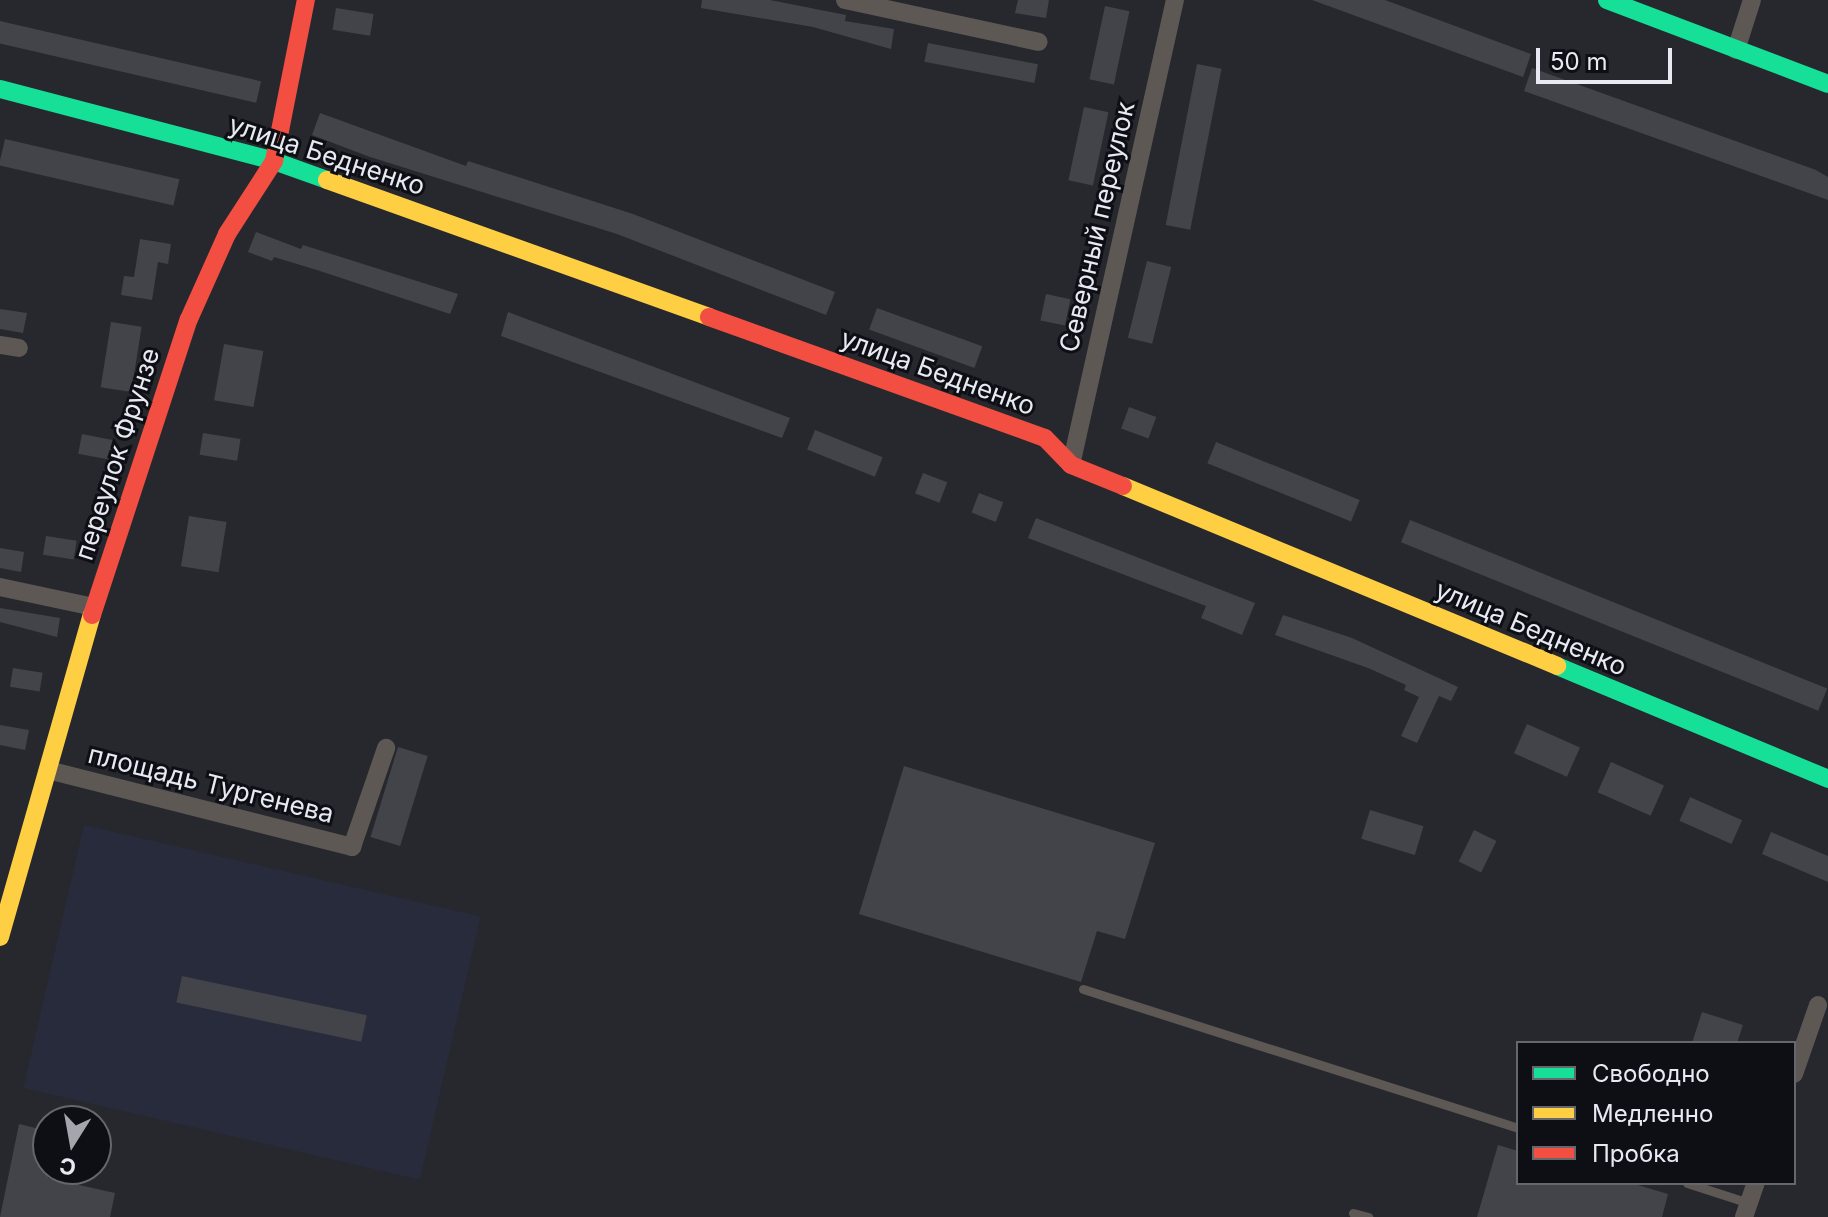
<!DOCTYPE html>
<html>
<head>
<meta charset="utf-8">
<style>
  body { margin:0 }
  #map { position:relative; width:1828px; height:1217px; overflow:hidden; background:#26282e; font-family:Inter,sans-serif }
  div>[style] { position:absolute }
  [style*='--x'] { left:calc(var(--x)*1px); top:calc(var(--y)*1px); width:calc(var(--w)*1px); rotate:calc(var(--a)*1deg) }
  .built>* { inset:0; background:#282b3b; transform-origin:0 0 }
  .building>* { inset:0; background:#424449; transform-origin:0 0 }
  .lane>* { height:9px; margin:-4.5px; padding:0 4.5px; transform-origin:4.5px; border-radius:4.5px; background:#5e5854 }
  .street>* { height:18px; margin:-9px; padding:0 9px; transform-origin:9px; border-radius:9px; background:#5e5854 }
  .fast>* { height:18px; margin:-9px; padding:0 9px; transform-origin:9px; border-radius:9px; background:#16e098 }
  .slow>* { height:18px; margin:-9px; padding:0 9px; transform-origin:9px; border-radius:9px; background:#ffcf43 }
  .jam>* { height:18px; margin:-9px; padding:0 9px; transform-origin:9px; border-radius:9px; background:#f24e42 }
  span { translate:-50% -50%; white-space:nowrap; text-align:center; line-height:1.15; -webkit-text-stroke:6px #0d0f14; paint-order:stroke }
  .street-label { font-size:26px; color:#e8eaf3 }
  .legend { position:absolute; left:1516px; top:1041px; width:280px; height:144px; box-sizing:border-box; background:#0d0f14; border:2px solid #65676d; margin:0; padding:10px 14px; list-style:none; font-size:24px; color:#e8eaf3 }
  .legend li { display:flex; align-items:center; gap:16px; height:40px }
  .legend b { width:40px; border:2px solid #65676d }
  .north { position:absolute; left:32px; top:1105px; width:80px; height:80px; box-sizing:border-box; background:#0d0f14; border:2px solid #65676d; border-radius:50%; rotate:191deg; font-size:22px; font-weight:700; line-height:32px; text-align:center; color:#e8eaf3 }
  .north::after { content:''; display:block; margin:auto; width:28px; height:36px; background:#a4a6ae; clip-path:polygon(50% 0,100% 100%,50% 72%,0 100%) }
  .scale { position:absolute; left:1536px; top:48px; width:136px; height:36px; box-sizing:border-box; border:4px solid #e8eaf3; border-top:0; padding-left:10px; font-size:24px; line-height:28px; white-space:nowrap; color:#e8eaf3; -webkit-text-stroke:6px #0d0f14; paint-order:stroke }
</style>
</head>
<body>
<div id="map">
  <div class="built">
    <i style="left:84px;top:825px;width:407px;height:270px;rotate:13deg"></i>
  </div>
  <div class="building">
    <i style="clip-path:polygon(702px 0,770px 0,846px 15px,845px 21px,894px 29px,891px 49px,813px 27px,701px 8px)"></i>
    <i style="clip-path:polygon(1018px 0,1049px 0,1046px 18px,1015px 13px)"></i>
    <i style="clip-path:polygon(1312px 0,1385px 0,1531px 54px,1523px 77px)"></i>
    <i style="left:1105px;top:6px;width:25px;height:75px;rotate:12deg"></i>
    <i style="left:336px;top:8px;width:38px;height:22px;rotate:9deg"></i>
    <i style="left:0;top:21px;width:268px;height:22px;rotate:13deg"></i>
    <i style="left:928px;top:43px;width:112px;height:19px;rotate:11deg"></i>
    <i style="left:1197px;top:64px;width:25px;height:164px;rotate:11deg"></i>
    <i style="clip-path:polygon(1532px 68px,1816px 170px,1828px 177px,1828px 200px,1524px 91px)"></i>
    <i style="left:1084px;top:107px;width:25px;height:75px;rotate:12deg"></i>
    <i style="clip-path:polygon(320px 113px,466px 166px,468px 161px,633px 214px,835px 292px,826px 315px,617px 234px,370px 157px,312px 135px)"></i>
    <i style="left:5px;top:139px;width:179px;height:27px;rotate:13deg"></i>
    <i style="clip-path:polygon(256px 232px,301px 249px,303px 245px,458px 294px,450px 314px,320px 271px,274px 257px,272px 261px,248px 252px)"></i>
    <i style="clip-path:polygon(140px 239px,171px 244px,168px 264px,158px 262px,152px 300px,121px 295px,124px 276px,134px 277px)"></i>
    <i style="left:1147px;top:261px;width:25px;height:79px;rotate:14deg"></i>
    <i style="left:1046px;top:294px;width:25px;height:27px;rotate:12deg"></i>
    <i style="left:877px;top:308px;width:112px;height:23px;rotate:20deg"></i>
    <i style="clip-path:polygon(0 309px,27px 313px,23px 333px,0 329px)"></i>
    <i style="clip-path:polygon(508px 312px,790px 418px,782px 438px,501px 336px)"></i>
    <i style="left:111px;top:322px;width:31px;height:66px;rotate:9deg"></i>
    <i style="left:224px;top:344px;width:40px;height:57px;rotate:10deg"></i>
    <i style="left:1129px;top:407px;width:29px;height:23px;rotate:20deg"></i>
    <i style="left:815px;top:430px;width:73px;height:21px;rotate:22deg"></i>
    <i style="left:203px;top:433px;width:38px;height:22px;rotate:9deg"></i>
    <i style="left:82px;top:434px;width:31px;height:20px;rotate:11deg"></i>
    <i style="left:1216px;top:442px;width:155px;height:23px;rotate:22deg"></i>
    <i style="left:923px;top:473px;width:26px;height:22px;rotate:21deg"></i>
    <i style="left:979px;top:493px;width:26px;height:21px;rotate:21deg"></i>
    <i style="left:189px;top:516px;width:38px;height:51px;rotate:9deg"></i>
    <i style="clip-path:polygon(1036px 518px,1255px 603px,1242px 635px,1201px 618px,1206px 606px,1028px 538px)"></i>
    <i style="left:1410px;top:520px;width:450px;height:24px;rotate:22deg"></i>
    <i style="left:46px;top:536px;width:31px;height:19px;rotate:9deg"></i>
    <i style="clip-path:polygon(0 548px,24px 552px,21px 572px,0 568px)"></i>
    <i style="clip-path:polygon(0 608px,60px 618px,57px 637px,0 622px)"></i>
    <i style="clip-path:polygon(1283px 615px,1352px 638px,1458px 687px,1451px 701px,1439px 696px,1417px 743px,1401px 736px,1419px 697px,1404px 690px,1406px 685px,1368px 668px,1275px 635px)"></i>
    <i style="left:13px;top:668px;width:30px;height:19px;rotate:9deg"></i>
    <i style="left:1527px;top:724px;width:58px;height:32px;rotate:24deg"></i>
    <i style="clip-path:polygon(0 725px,29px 730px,25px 750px,0 745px)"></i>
    <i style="left:398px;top:747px;width:31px;height:94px;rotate:17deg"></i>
    <i style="left:1611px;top:762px;width:58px;height:33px;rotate:24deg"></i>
    <i style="clip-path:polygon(904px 766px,1155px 843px,1125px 939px,1097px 931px,1081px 982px,859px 914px)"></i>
    <i style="left:1690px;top:797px;width:57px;height:26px;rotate:24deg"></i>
    <i style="left:1370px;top:810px;width:56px;height:30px;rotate:17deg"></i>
    <i style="left:1474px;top:830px;width:25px;height:35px;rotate:26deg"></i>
    <i style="clip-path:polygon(1771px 832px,1828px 856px,1828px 882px,1762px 854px)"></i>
    <i style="left:182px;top:976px;width:189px;height:27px;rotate:12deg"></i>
    <i style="clip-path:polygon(1702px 1012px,1743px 1025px,1737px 1043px,1692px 1043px)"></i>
    <i style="clip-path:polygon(19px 1124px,48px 1131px,48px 1178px,115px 1193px,110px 1217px,0 1217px)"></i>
    <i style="clip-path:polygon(1498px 1145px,1518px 1151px,1518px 1183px,1631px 1183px,1668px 1194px,1662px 1217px,1477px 1217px)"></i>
  </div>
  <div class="lane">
    <i style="--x:1083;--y:989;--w:457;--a:17.7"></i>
    <i style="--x:1687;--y:1183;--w:65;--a:17.9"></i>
    <i style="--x:1353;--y:1213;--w:16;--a:15"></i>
  </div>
  <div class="street">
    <i style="--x:845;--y:0;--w:198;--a:12.2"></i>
    <i style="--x:1736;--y:50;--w:52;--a:-72.3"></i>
    <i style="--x:0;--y:345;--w:19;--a:9"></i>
    <i style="--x:1071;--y:465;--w:476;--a:-77.4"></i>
    <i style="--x:0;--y:587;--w:96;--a:12"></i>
    <i style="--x:48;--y:770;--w:314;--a:14.2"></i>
    <i style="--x:352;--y:847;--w:105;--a:-71"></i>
    <i style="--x:1794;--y:1074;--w:73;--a:-70.8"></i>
    <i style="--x:1744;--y:1217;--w:36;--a:-71"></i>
  </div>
  <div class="fast">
    <i style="--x:1607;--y:0;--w:236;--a:20.8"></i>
    <i style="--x:0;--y:89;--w:283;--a:14.7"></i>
    <i style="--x:274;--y:161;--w:56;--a:19.7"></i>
    <i style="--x:1557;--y:666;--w:294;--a:22.6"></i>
  </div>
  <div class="slow">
    <i style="--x:327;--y:180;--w:406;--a:19.7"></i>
    <i style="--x:1123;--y:486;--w:470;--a:22.5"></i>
    <i style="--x:0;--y:937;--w:335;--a:-74.1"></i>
  </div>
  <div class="jam">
    <i style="--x:709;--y:317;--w:357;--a:19.8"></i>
    <i style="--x:1045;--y:438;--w:37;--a:46"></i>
    <i style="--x:1071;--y:465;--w:56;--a:22"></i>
    <i style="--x:92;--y:615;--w:311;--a:-71.9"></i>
    <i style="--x:189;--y:319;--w:93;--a:-65.9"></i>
    <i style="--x:227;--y:234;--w:87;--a:-57.2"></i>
    <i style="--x:274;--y:161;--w:164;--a:-78.8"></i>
  </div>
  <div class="street-label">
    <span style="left:327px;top:155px;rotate:18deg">улица Бедненко</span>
    <span style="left:1097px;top:227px;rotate:-77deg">Северный переулок</span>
    <span style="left:938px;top:372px;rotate:20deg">улица Бедненко</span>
    <span style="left:117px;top:454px;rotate:-72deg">переулок Фрунзе</span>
    <span style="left:1531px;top:628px;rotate:23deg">улица Бедненко</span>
    <span style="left:211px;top:784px;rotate:14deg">площадь Тургенева</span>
  </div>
  <ul class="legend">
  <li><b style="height:10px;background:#16e098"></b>Свободно</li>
  <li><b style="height:10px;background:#ffcf43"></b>Медленно</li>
  <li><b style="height:10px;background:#f24e42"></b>Пробка</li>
  </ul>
  <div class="north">С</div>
  <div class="scale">50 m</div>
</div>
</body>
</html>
